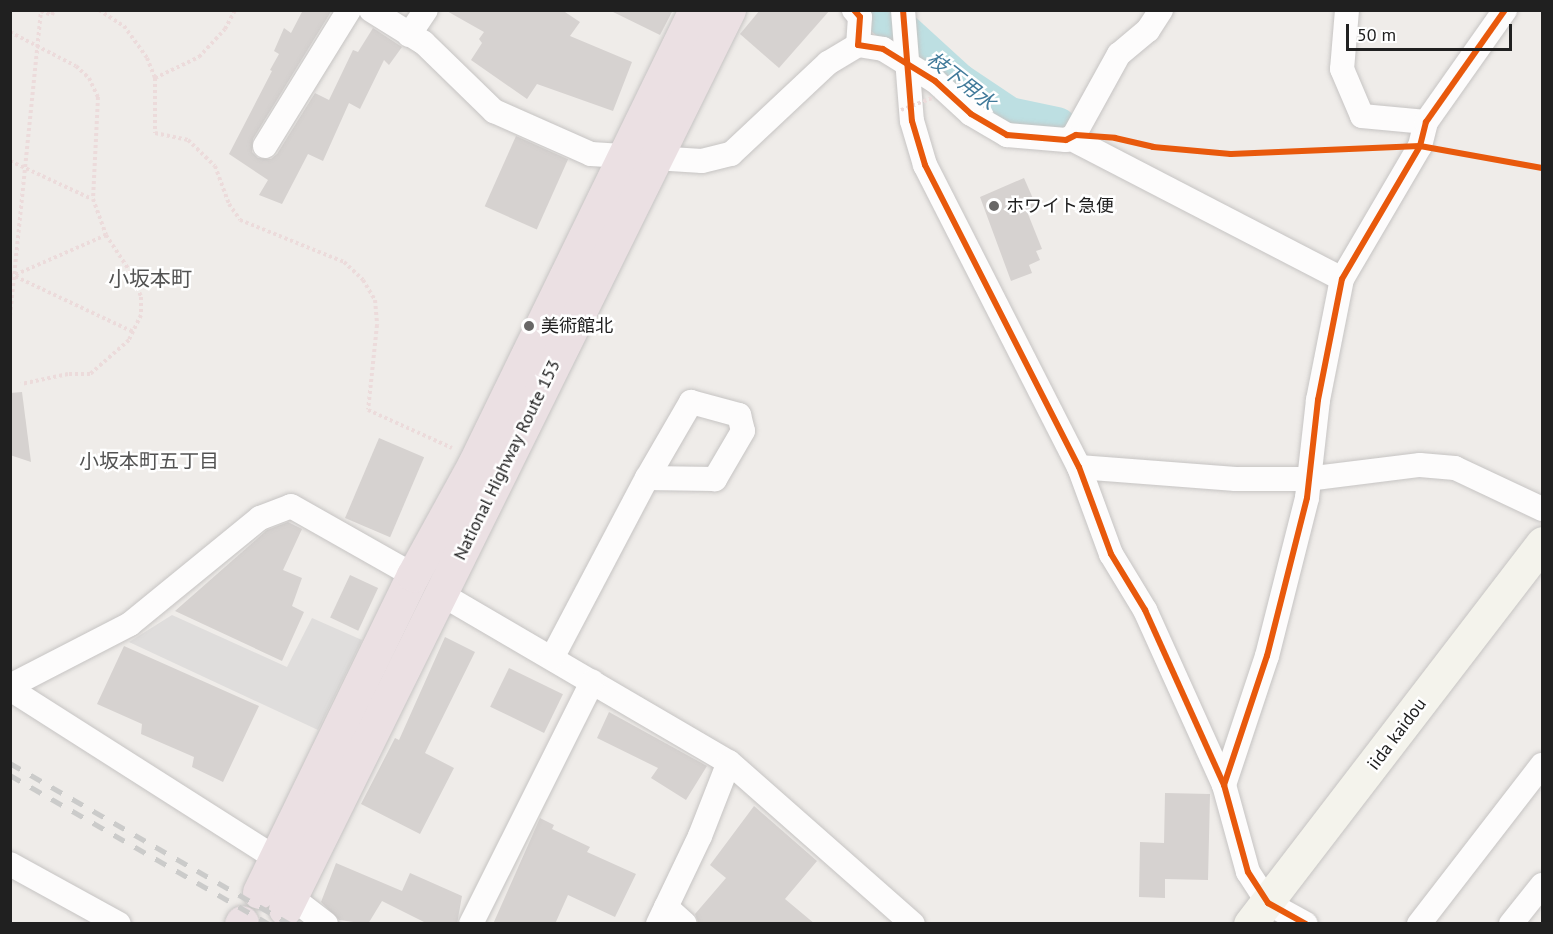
<!DOCTYPE html>
<html>
<head>
<meta charset="utf-8">
<style>
  body { margin:0 }
  #map { position:relative; width:1553px; height:934px; overflow:hidden; background:#efece9; font-family:"PT Sans","Noto Sans JP",sans-serif }
  div>[style] { position:absolute }
  [style*='--x'] { left:calc(var(--x)*1px); top:calc(var(--y)*1px); width:calc(var(--w)*1px); rotate:calc(var(--a)*1deg) }
  .parking>* { inset:0; background:#dfdddc }
  .river>* { height:40px; margin:-20px; padding:0 20px; transform-origin:20px; border-radius:20px; background:#bddfe2 }
  .building>* { inset:0; background:#d6d2d0; transform-origin:0 0 }
  .path>* { height:4px; margin-top:-2px; transform-origin:0; background:repeating-linear-gradient(90deg,#ecdbdb 0 3px,transparent 0 6px) }
  .roads { filter:drop-shadow(0 0 2px #c6c4c3) drop-shadow(0 0 2px #c6c4c3) }
  .street>* { height:24px; margin:-12px; padding:0 12px; transform-origin:12px; border-radius:12px; background:#fdfcfc }
  .secondary>* { height:33px; margin:-16.5px; padding:0 16.5px; transform-origin:16.5px; border-radius:16.5px; background:#f4f3ec }
  .highway>* { height:33px; margin:-16.5px; padding:0 16.5px; transform-origin:16.5px; border-radius:16.5px; background:#ebe0e3 }
  .rail>* { height:4.5px; margin-top:-2.25px; transform-origin:0; background:repeating-linear-gradient(90deg,#cbcbca 0 12px,transparent 0 24px) }
  .path-bridge>* { height:4px; margin-top:-2px; transform-origin:0; background:repeating-linear-gradient(90deg,#ecdbdb 0 3px,transparent 0 6px) }
  .cycleway>* { height:6px; margin:-3px; padding:0 3px; transform-origin:3px; border-radius:3px; background:#e8590c }
  .dots>* { width:16px; height:16px; translate:-50% -50%; box-sizing:border-box; border:3px solid #fff; border-radius:50% }
  span { translate:-50% -50%; white-space:nowrap; text-align:center; line-height:1.15; -webkit-text-stroke:5px #fff; paint-order:stroke }
  .poi-label { font-size:18px; color:#202020 }
  .left { translate:0 -50%; text-align:left }
  .street-label { font-size:18px; color:#202020 }
  .water-label { font-size:20px; color:#417a9a; font-style:italic }
  .neighbourhood-label { font-size:20px; color:#535353 }
  .quarter-label { font-size:21px; color:#535353 }
  .frame { position:absolute; inset:0; border:12px solid #202020; pointer-events:none }
  .scale { position:absolute; left:1346px; top:24px; width:166px; height:27px; box-sizing:border-box; border:3px solid #202020; border-top:0; padding-left:8px; font-size:18px; line-height:21px; white-space:nowrap; color:#202020; -webkit-text-stroke:4px #fff; paint-order:stroke }
</style>
</head>
<body>
<div id="map">
  <div class="parking">
    <i style="clip-path:polygon(172px 615px,287px 667px,312px 618px,362px 640px,318px 730px,129px 642px)"></i>
  </div>
  <div class="river">
    <i style="--x:878;--y:10;--w:108;--a:42.4"></i>
    <i style="--x:958;--y:83;--w:61;--a:33.7"></i>
    <i style="--x:1009;--y:117;--w:49;--a:11.8"></i>
  </div>
  <div class="building">
    <i style="clip-path:polygon(303px 10px,332px 10px,253px 139px,252px 152px,258px 158px,271px 159px,277px 154px,315px 93px,329px 100px,353px 50px,358px 52px,373px 28px,402px 47px,389px 65px,384px 60px,360px 109px,349px 103px,323px 161px,308px 154px,282px 204px,259px 195px,268px 180px,229px 154px,272px 71px,270px 70px,279px 54px,274px 51px,284px 28px,291px 33px)"></i>
    <i style="clip-path:polygon(445px 10px,562px 10px,580px 22px,570px 36px,632px 62px,613px 111px,537px 84px,527px 99px,471px 60px,482px 43px,479px 39px,484px 32px)"></i>
    <i style="clip-path:polygon(609px 10px,673px 10px,660px 35px)"></i>
    <i style="clip-path:polygon(760px 10px,830px 10px,779px 68px,740px 34px)"></i>
    <i style="left:516px;top:136px;width:57px;height:77px;rotate:24deg"></i>
    <i style="clip-path:polygon(1024px 178px,1038px 210px,1028px 214px,1042px 249px,1036px 251px,1040px 260px,1029px 265px,1032px 273px,1011px 281px,980px 197px)"></i>
    <i style="clip-path:polygon(22px 392px,31px 462px,10px 455px,10px 393px)"></i>
    <i style="left:379px;top:438px;width:49px;height:87px;rotate:23deg"></i>
    <i style="clip-path:polygon(288px 522px,302px 529px,283px 570px,302px 578px,292px 606px,304px 612px,282px 661px,175px 611px,267px 530px)"></i>
    <i style="left:350px;top:575px;width:31px;height:47px;rotate:25deg"></i>
    <i style="clip-path:polygon(445px 637px,475px 652px,425px 753px,454px 768px,420px 834px,361px 804px,395px 738px,399px 740px)"></i>
    <i style="clip-path:polygon(124px 646px,259px 706px,223px 782px,192px 767px,194px 757px,141px 734px,142px 724px,97px 704px)"></i>
    <i style="left:509px;top:668px;width:60px;height:43px;rotate:26deg"></i>
    <i style="clip-path:polygon(609px 712px,707px 766px,686px 800px,651px 778px,658px 768px,597px 738px)"></i>
    <i style="clip-path:polygon(1165px 793px,1210px 794px,1208px 880px,1165px 879px,1165px 898px,1139px 897px,1140px 842px,1164px 843px)"></i>
    <i style="clip-path:polygon(754px 806px,817px 861px,785px 899px,815px 924px,699px 924px,695px 914px,726px 878px,710px 865px)"></i>
    <i style="clip-path:polygon(540px 818px,554px 825px,552px 829px,590px 847px,587px 852px,636px 874px,615px 917px,568px 895px,555px 924px,493px 924px)"></i>
    <i style="clip-path:polygon(336px 863px,402px 891px,410px 873px,462px 896px,457px 924px,428px 924px,382px 901px,368px 924px,339px 920px,321px 902px)"></i>
  </div>
  <div class="path">
    <i style="--x:99;--y:10;--w:30;--a:33"></i>
    <i style="--x:124;--y:26;--w:39;--a:54"></i>
    <i style="--x:147;--y:58;--w:22;--a:68"></i>
    <i style="--x:155;--y:78;--w:55;--a:90"></i>
    <i style="--x:155;--y:133;--w:34;--a:12"></i>
    <i style="--x:188;--y:140;--w:37;--a:44"></i>
    <i style="--x:215;--y:166;--w:40;--a:69.8"></i>
    <i style="--x:229;--y:204;--w:19;--a:55"></i>
    <i style="--x:240;--y:220;--w:112;--a:22"></i>
    <i style="--x:344;--y:262;--w:26;--a:43"></i>
    <i style="--x:363;--y:280;--w:23;--a:59"></i>
    <i style="--x:375;--y:300;--w:25;--a:85"></i>
    <i style="--x:377;--y:325;--w:85;--a:96"></i>
    <i style="--x:368;--y:410;--w:92;--a:24.3"></i>
    <i style="--x:10;--y:32;--w:74;--a:27.3"></i>
    <i style="--x:76;--y:66;--w:18;--a:43"></i>
    <i style="--x:89;--y:78;--w:21;--a:65"></i>
    <i style="--x:98;--y:97;--w:102;--a:92.8"></i>
    <i style="--x:93;--y:199;--w:38;--a:70"></i>
    <i style="--x:106;--y:235;--w:49;--a:56.6"></i>
    <i style="--x:133;--y:276;--w:22;--a:69"></i>
    <i style="--x:141;--y:297;--w:18;--a:90"></i>
    <i style="--x:141;--y:315;--w:28;--a:116"></i>
    <i style="--x:129;--y:340;--w:52;--a:138.9"></i>
    <i style="--x:90;--y:374;--w:22;--a:180"></i>
    <i style="--x:68;--y:374;--w:48;--a:168"></i>
    <i style="--x:155;--y:78;--w:49;--a:-25.5"></i>
    <i style="--x:199;--y:57;--w:38;--a:-47"></i>
    <i style="--x:225;--y:29;--w:21;--a:-62"></i>
    <i style="--x:10;--y:161;--w:90;--a:24.9"></i>
    <i style="--x:10;--y:274;--w:136;--a:25.2"></i>
    <i style="--x:10;--y:277;--w:105;--a:-23.6"></i>
    <i style="--x:10;--y:316;--w:307;--a:-84.2"></i>
    <i style="--x:41;--y:11;--w:12;--a:20"></i>
    <i style="--x:52;--y:15;--w:5;--a:-68"></i>
  </div>
  <div class="roads">
    <div class="street">
      <i style="--x:371;--y:10;--w:62;--a:31.9"></i>
      <i style="--x:424;--y:43;--w:98;--a:44.2"></i>
      <i style="--x:494;--y:111;--w:106;--a:23.9"></i>
      <i style="--x:591;--y:154;--w:111;--a:3.6"></i>
      <i style="--x:702;--y:161;--w:30;--a:-14"></i>
      <i style="--x:731;--y:154;--w:133;--a:-43.2"></i>
      <i style="--x:828;--y:63;--w:35;--a:-31"></i>
      <i style="--x:858;--y:45;--w:25;--a:9"></i>
      <i style="--x:883;--y:49;--w:61;--a:31.6"></i>
      <i style="--x:935;--y:81;--w:49;--a:42.5"></i>
      <i style="--x:971;--y:114;--w:42;--a:30.3"></i>
      <i style="--x:1007;--y:135;--w:59;--a:4.8"></i>
      <i style="--x:1066;--y:140;--w:11;--a:-27"></i>
      <i style="--x:854;--y:10;--w:9;--a:49"></i>
      <i style="--x:860;--y:17;--w:28;--a:94"></i>
      <i style="--x:903;--y:10;--w:111;--a:85.4"></i>
      <i style="--x:912;--y:121;--w:46;--a:73.5"></i>
      <i style="--x:925;--y:165;--w:339;--a:63"></i>
      <i style="--x:1079;--y:467;--w:93;--a:69.8"></i>
      <i style="--x:1111;--y:554;--w:66;--a:58.7"></i>
      <i style="--x:1145;--y:610;--w:192;--a:65.7"></i>
      <i style="--x:1224;--y:785;--w:90;--a:74.6"></i>
      <i style="--x:1248;--y:872;--w:37;--a:57"></i>
      <i style="--x:1268;--y:903;--w:43;--a:28.9"></i>
      <i style="--x:1161;--y:10;--w:24;--a:123"></i>
      <i style="--x:1148;--y:30;--w:38;--a:140"></i>
      <i style="--x:1119;--y:54;--w:97;--a:118.9"></i>
      <i style="--x:1072;--y:139;--w:304;--a:27.4"></i>
      <i style="--x:1347;--y:10;--w:59;--a:94.8"></i>
      <i style="--x:1342;--y:69;--w:51;--a:66.9"></i>
      <i style="--x:1362;--y:116;--w:64;--a:5.4"></i>
      <i style="--x:409;--y:35;--w:30;--a:-56"></i>
      <i style="--x:265;--y:146;--w:160;--a:-58.3"></i>
      <i style="--x:1079;--y:467;--w:157;--a:4.4"></i>
      <i style="--x:1236;--y:479;--w:71;--a:0"></i>
      <i style="--x:1307;--y:479;--w:114;--a:-7.1"></i>
      <i style="--x:1420;--y:465;--w:35;--a:5"></i>
      <i style="--x:1455;--y:468;--w:96;--a:25.2"></i>
      <i style="--x:441;--y:594;--w:333;--a:30.3"></i>
      <i style="--x:729;--y:762;--w:245;--a:41.4"></i>
      <i style="--x:552;--y:658;--w:204;--a:-62.2"></i>
      <i style="--x:647;--y:478;--w:88;--a:-59.9"></i>
      <i style="--x:691;--y:402;--w:50;--a:15.2"></i>
      <i style="--x:739;--y:415;--w:16;--a:76"></i>
      <i style="--x:743;--y:431;--w:56;--a:120.3"></i>
      <i style="--x:715;--y:479;--w:68;--a:-179.2"></i>
      <i style="--x:10;--y:686;--w:135;--a:-27.3"></i>
      <i style="--x:130;--y:624;--w:168;--a:-39.2"></i>
      <i style="--x:260;--y:518;--w:33;--a:-21"></i>
      <i style="--x:291;--y:506;--w:140;--a:29.5"></i>
      <i style="--x:10;--y:689;--w:314;--a:32.5"></i>
      <i style="--x:1224;--y:785;--w:136;--a:-71.6"></i>
      <i style="--x:1267;--y:656;--w:163;--a:-75.8"></i>
      <i style="--x:1307;--y:498;--w:99;--a:-83.6"></i>
      <i style="--x:1318;--y:400;--w:123;--a:-78.8"></i>
      <i style="--x:1342;--y:279;--w:154;--a:-59.6"></i>
      <i style="--x:1420;--y:146;--w:25;--a:-76"></i>
      <i style="--x:1426;--y:122;--w:137;--a:-54.8"></i>
      <i style="--x:10;--y:864;--w:124;--a:28.8"></i>
      <i style="--x:291;--y:897;--w:44;--a:37.6"></i>
      <i style="--x:666;--y:907;--w:25;--a:42"></i>
      <i style="--x:471;--y:924;--w:271;--a:-63.4"></i>
      <i style="--x:658;--y:924;--w:98;--a:-64.5"></i>
      <i style="--x:700;--y:836;--w:79;--a:-68.6"></i>
      <i style="--x:1419;--y:924;--w:201;--a:-52.3"></i>
      <i style="--x:1511;--y:924;--w:50;--a:-51.5"></i>
    </div>
    <div class="secondary">
      <i style="--x:1250;--y:924;--w:480;--a:-52.5"></i>
    </div>
    <div class="highway">
      <i style="--x:259;--y:892;--w:352;--a:-64.1"></i>
      <i style="--x:413;--y:575;--w:124;--a:-61.2"></i>
      <i style="--x:473;--y:466;--w:507;--a:-64.04"></i>
      <i style="--x:285;--y:909;--w:1003;--a:-63.72"></i>
      <i style="--x:241;--y:924;--w:2;--a:-63"></i>
    </div>
  </div>
  <div class="rail">
    <i style="--x:10;--y:763;--w:323;--a:29.9"></i>
    <i style="--x:10;--y:775;--w:299;--a:29.9"></i>
  </div>
  <div class="path-bridge">
    <i style="--x:901;--y:110;--w:36;--a:-21"></i>
  </div>
  <div class="cycleway">
    <i style="--x:854;--y:10;--w:9;--a:49"></i>
    <i style="--x:860;--y:17;--w:28;--a:94"></i>
    <i style="--x:858;--y:45;--w:25;--a:9"></i>
    <i style="--x:883;--y:49;--w:61;--a:31.6"></i>
    <i style="--x:935;--y:81;--w:49;--a:42.5"></i>
    <i style="--x:971;--y:114;--w:42;--a:30.3"></i>
    <i style="--x:1007;--y:135;--w:59;--a:4.8"></i>
    <i style="--x:1066;--y:140;--w:11;--a:-27"></i>
    <i style="--x:1076;--y:135;--w:39;--a:4"></i>
    <i style="--x:1115;--y:138;--w:39;--a:13"></i>
    <i style="--x:1153;--y:147;--w:78;--a:5.1"></i>
    <i style="--x:1231;--y:154;--w:189;--a:-2.4"></i>
    <i style="--x:1420;--y:146;--w:124;--a:10.2"></i>
    <i style="--x:903;--y:10;--w:111;--a:85.4"></i>
    <i style="--x:912;--y:121;--w:46;--a:73.5"></i>
    <i style="--x:925;--y:165;--w:339;--a:63"></i>
    <i style="--x:1079;--y:467;--w:93;--a:69.8"></i>
    <i style="--x:1111;--y:554;--w:66;--a:58.7"></i>
    <i style="--x:1145;--y:610;--w:192;--a:65.7"></i>
    <i style="--x:1224;--y:785;--w:90;--a:74.6"></i>
    <i style="--x:1248;--y:872;--w:37;--a:57"></i>
    <i style="--x:1268;--y:903;--w:43;--a:28.9"></i>
    <i style="--x:1224;--y:785;--w:136;--a:-71.6"></i>
    <i style="--x:1267;--y:656;--w:163;--a:-75.8"></i>
    <i style="--x:1307;--y:498;--w:99;--a:-83.6"></i>
    <i style="--x:1318;--y:400;--w:123;--a:-78.8"></i>
    <i style="--x:1342;--y:279;--w:154;--a:-59.6"></i>
    <i style="--x:1420;--y:146;--w:25;--a:-76"></i>
    <i style="--x:1426;--y:122;--w:137;--a:-54.8"></i>
  </div>
  <div class="dots">
    <i style="left:994px;top:206px;background:#686766"></i>
    <i style="left:529px;top:326px;background:#686766"></i>
  </div>
  <div class="poi-label">
    <span class="left" style="left:1006px;top:206px">ホワイト急便</span>
    <span class="left" style="left:541px;top:326px">美術館北</span>
  </div>
  <div class="street-label">
    <span style="left:507px;top:460px;rotate:-64deg">National Highway Route 153</span>
    <span style="left:1397px;top:734px;rotate:-53deg">iida kaidou</span>
  </div>
  <div class="water-label">
    <span style="left:961px;top:81px;rotate:38deg">枝下用水</span>
  </div>
  <div class="neighbourhood-label">
    <span style="left:149px;top:461px">小坂本町五丁目</span>
  </div>
  <div class="quarter-label">
    <span style="left:150px;top:279px">小坂本町</span>
  </div>
  <div class="frame"></div>
  <div class="scale">50 m</div>
</div>
</body>
</html>
